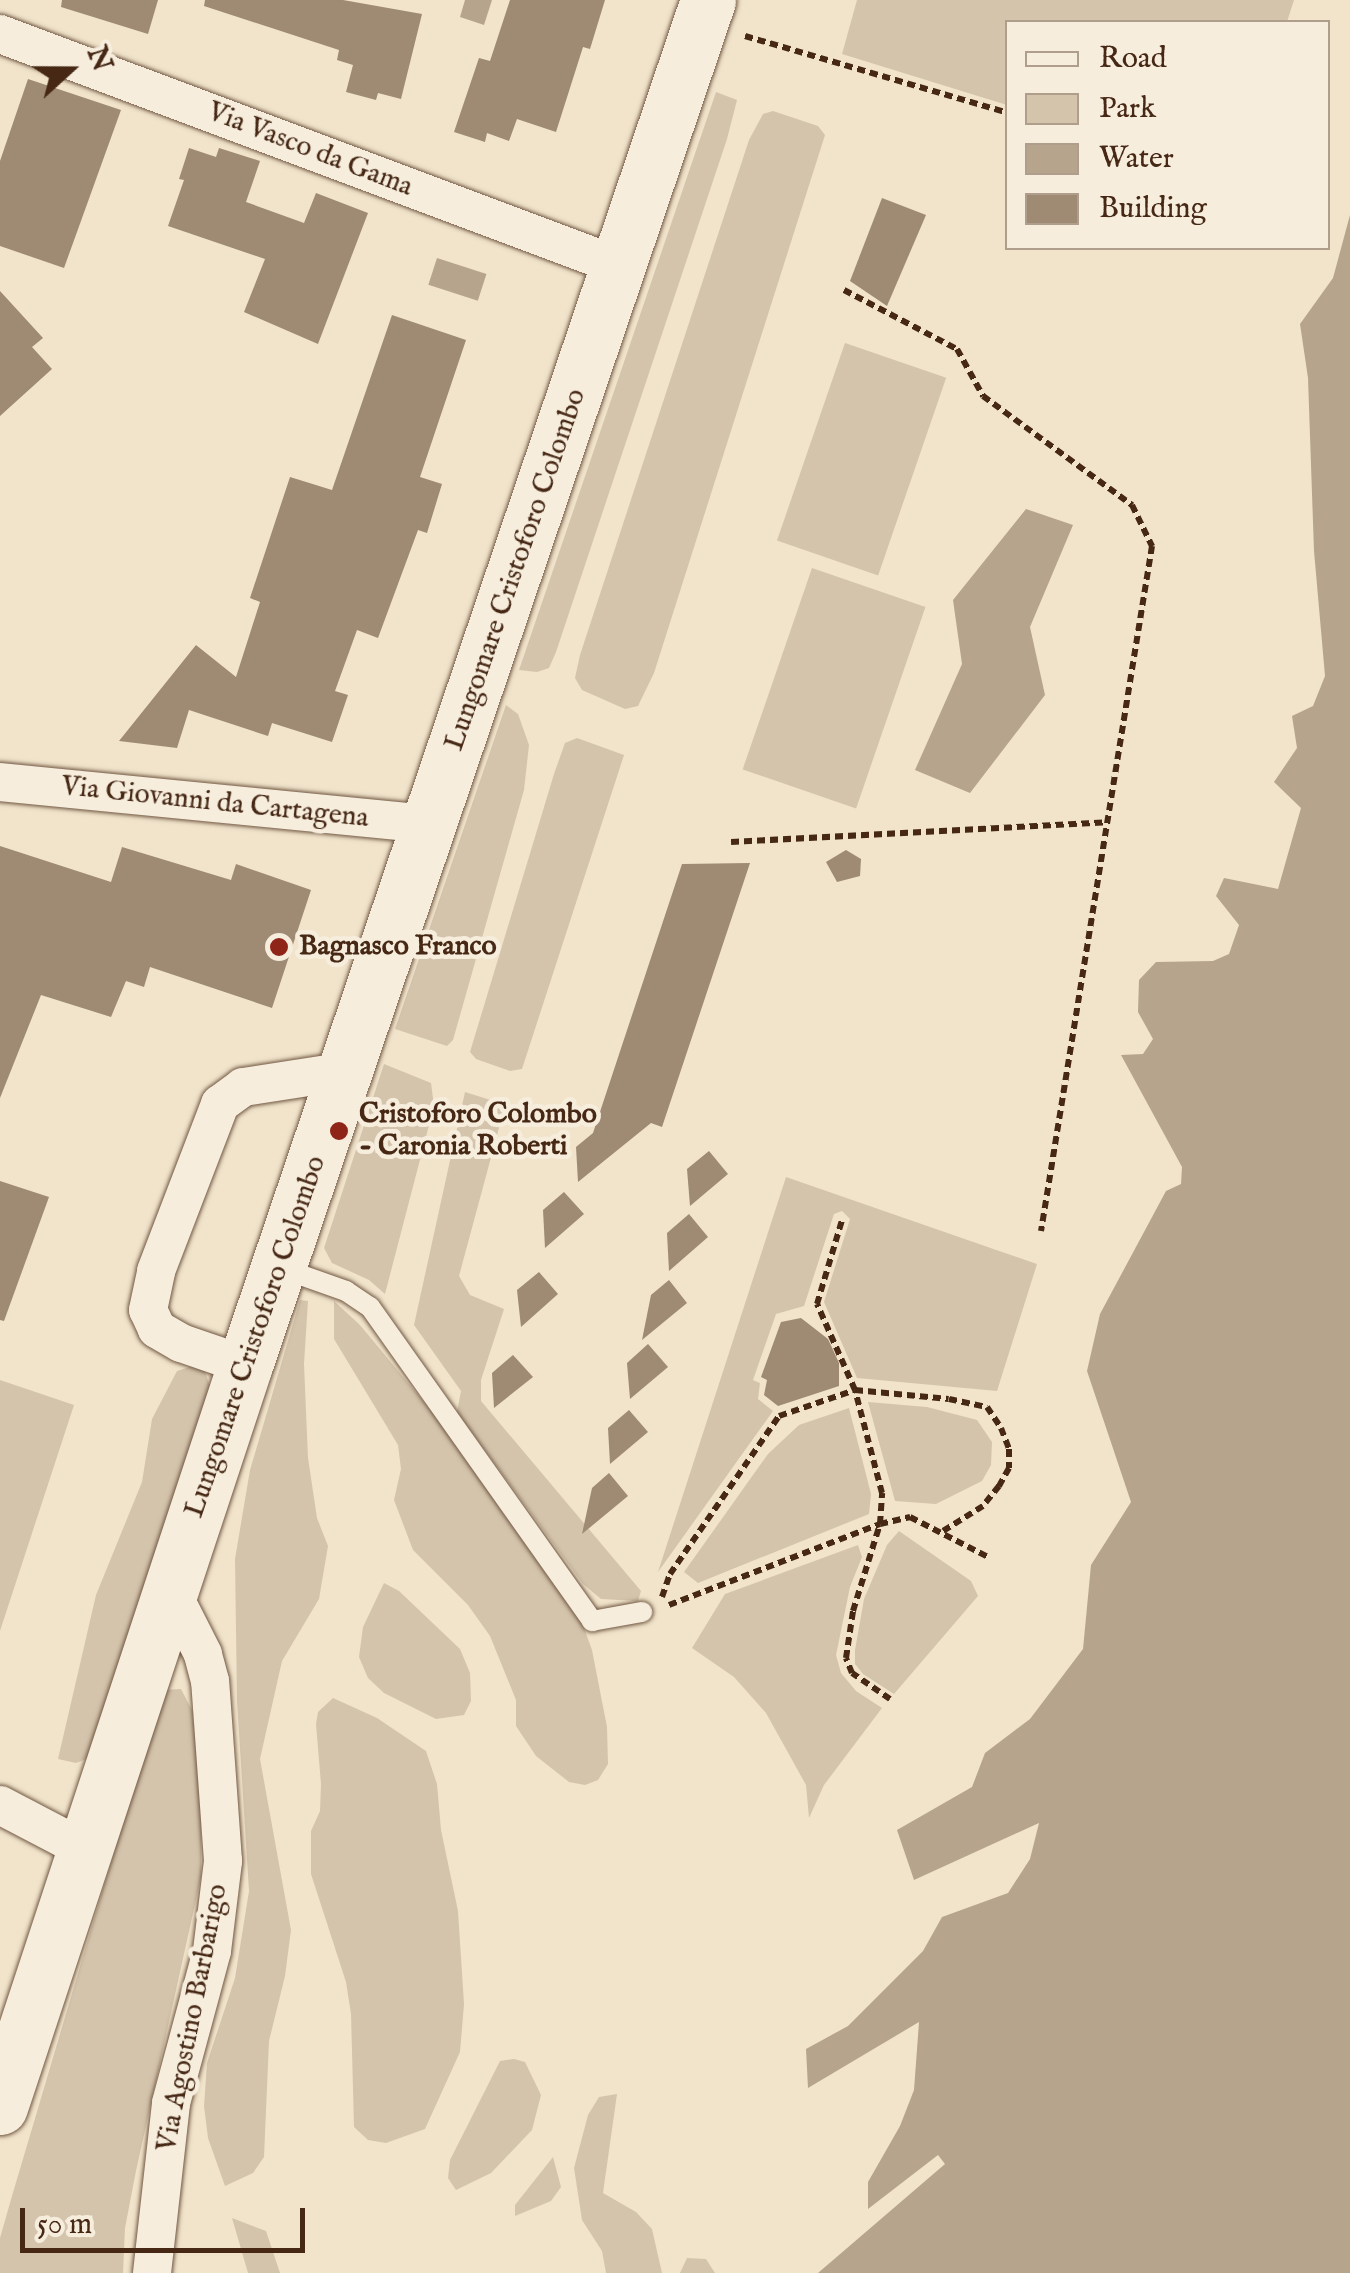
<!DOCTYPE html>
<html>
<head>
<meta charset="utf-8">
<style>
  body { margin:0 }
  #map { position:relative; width:1350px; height:2273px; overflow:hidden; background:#f1e4cb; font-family:"IM FELL English",serif }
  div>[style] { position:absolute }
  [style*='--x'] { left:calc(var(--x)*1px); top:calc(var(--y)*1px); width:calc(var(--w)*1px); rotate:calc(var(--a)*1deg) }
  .green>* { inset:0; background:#d4c4ac; transform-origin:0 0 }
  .water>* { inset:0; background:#b7a48d; transform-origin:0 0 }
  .building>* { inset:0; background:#9f8a74 }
  .path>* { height:6px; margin-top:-3px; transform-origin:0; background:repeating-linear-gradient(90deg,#462815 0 8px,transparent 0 13px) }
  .roads { filter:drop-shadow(0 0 2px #715742) drop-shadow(0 0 2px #715742) }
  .lane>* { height:20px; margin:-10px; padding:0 10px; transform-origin:10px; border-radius:10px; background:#f6eddd }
  .street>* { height:38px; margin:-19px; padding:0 19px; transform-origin:19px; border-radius:19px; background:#f6eddd }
  .secondary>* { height:55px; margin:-27.5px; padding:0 27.5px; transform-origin:27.5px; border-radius:27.5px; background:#f6eddd }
  .dots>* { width:28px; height:28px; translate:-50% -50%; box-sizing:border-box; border:5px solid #f6eddd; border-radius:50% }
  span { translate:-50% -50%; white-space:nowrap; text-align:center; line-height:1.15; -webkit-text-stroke:9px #f6eddd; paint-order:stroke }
  .street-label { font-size:28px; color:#462815 }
  .poi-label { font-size:28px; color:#462815; font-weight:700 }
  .left { translate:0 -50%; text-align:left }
  .legend { position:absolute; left:1005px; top:20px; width:325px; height:230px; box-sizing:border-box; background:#f6eddd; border:2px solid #b09e8d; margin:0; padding:12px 18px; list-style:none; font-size:30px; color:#462815 }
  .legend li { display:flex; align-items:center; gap:20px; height:50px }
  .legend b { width:50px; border:2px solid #b09e8d }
  .north { position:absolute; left:20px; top:20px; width:100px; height:100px; -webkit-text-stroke:8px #f6eddd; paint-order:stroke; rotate:69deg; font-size:28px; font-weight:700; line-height:40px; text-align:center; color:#462815 }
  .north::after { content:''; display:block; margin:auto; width:35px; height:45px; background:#462815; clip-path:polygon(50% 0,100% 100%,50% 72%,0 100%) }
  .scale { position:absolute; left:20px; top:2208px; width:285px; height:45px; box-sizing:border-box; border:5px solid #462815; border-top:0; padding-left:12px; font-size:30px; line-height:35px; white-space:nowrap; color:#462815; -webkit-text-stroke:8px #f6eddd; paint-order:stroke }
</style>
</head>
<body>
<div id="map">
  <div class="green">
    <i style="clip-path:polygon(857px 0,1294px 0,1287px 22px,1008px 22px,1007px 105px,842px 54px)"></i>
    <i style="clip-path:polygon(716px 92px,737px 100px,727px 139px,556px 652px,549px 668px,537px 672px,519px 670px)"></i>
    <i style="clip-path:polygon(773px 111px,818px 126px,825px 135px,654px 673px,638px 706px,625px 709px,582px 690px,575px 678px,580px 655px,749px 140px,763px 114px)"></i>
    <i style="left:845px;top:343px;width:107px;height:209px;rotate:19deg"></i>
    <i style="left:812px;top:568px;width:120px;height:213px;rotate:19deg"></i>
    <i style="clip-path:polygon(506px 705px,518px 714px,529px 745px,524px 790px,453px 1040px,447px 1046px,395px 1029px)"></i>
    <i style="clip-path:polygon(577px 738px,624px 755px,522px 1069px,510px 1071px,476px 1059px,470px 1052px,554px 774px,565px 743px)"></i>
    <i style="clip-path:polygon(384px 1064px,431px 1083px,434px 1106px,385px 1294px,369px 1280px,332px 1263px,324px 1248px)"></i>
    <i style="clip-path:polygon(465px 1092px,500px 1103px,503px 1113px,459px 1276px,470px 1295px,504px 1309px,481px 1380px,481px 1401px,641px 1591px,638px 1601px,601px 1599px,583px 1584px,457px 1412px,461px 1391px,414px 1325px)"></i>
    <i style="clip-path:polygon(786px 1177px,1037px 1264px,997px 1391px,857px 1378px,824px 1302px,850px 1219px,842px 1211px,834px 1214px,804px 1306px,776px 1314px,753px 1380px,760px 1383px,758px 1399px,773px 1411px,658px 1572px)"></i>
    <i style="clip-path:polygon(300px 1300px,308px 1301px,304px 1364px,308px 1458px,317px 1518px,328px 1546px,319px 1599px,282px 1661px,260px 1759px,291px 1930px,285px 1976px,269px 2041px,264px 2157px,253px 2173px,225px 2186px,208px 2138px,204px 2106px,207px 2063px,235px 1978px,249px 1891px,237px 1701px,235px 1559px,250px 1470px)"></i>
    <i style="clip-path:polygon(334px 1301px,360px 1325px,442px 1424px,580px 1617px,592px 1650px,607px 1727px,608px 1764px,598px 1780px,585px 1785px,569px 1782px,536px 1756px,516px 1726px,516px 1700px,490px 1636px,468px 1605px,413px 1550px,394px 1500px,401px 1469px,398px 1445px,334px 1339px)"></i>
    <i style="clip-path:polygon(202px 1363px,211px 1389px,89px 1758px,76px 1763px,58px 1759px,96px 1595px,142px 1482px,152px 1419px,177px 1371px)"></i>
    <i style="clip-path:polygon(0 1380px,74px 1405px,0 1631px)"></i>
    <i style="clip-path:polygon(868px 1402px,927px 1407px,977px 1420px,992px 1442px,991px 1465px,982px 1481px,936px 1504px,895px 1501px)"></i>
    <i style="clip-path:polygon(849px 1408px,871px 1494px,869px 1514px,698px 1583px,684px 1572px,768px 1454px,799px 1425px)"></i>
    <i style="clip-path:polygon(899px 1531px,971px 1581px,978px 1596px,894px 1694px,863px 1674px,855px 1664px,855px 1650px,864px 1599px,887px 1545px)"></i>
    <i style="clip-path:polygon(858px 1545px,862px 1557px,850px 1587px,836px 1655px,841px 1673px,856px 1691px,882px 1708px,824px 1785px,809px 1818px,806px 1785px,766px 1713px,734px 1677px,692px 1648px,725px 1594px)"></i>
    <i style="clip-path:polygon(384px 1583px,399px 1591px,460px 1649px,470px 1673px,471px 1701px,464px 1715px,436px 1719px,384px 1693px,368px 1678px,359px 1657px,363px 1627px)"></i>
    <i style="clip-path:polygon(181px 1689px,193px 1712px,201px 1803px,201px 1877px,136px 2171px,125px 2228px,123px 2273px,0 2273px,0 2238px,12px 2196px,162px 1690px)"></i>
    <i style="clip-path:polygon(333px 1698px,377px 1718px,426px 1751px,437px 1784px,441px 1830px,458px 1911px,464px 2004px,460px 2052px,425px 2129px,386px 2143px,368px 2140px,354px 2127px,351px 2014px,346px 1982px,311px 1874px,311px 1831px,320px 1811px,321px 1784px,316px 1724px,318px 1712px)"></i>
    <i style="clip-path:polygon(514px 2059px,525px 2062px,541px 2095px,532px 2130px,491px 2173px,456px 2190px,448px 2178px,450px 2160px,500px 2061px)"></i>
    <i style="clip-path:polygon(617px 2094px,603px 2193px,636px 2212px,652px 2229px,662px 2273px,606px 2273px,602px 2251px,582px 2220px,574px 2168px,588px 2115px,599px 2097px)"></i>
    <i style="clip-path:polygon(553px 2157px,561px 2187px,551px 2201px,515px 2216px,515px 2205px)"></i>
    <i style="clip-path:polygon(232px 2218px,266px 2231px,280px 2273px,248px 2273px)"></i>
    <i style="clip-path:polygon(687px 2258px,706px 2259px,715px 2273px,680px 2273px)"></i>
  </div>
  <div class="water">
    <i style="clip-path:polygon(465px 0,492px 0,484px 25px,460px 17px)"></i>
    <i style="clip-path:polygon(1350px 215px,1350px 2273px,818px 2273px,945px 2164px,938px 2155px,868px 2209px,868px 2182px,900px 2126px,914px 2090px,919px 2022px,808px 2088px,806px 2049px,848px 2026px,923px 1951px,942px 1917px,1008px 1893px,1030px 1859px,1039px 1823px,914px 1880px,897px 1830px,972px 1787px,985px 1753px,1030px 1719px,1083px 1649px,1091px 1565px,1131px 1502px,1087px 1371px,1100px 1314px,1166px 1191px,1181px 1184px,1182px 1167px,1121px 1055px,1143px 1054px,1153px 1039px,1138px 1012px,1139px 980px,1156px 962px,1213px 961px,1229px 954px,1239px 925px,1216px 896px,1224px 878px,1278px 889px,1301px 808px,1274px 782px,1297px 748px,1292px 716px,1313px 706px,1325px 676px,1314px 551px,1308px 378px,1300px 324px,1333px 278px)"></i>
    <i style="left:437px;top:258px;width:52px;height:28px;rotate:18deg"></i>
    <i style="clip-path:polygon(1026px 509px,1073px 525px,1030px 627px,1045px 695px,970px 793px,915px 770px,962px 664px,953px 600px)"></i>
  </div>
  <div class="building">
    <i style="clip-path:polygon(62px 0,158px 0,148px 34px,61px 7px)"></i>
    <i style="clip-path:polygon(205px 0,343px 0,422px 14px,401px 99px,378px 93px,376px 100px,346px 92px,353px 65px,337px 60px,339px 50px,204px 6px)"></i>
    <i style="clip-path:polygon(510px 0,605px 0,590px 49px,583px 47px,556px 132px,517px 119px,509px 141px,487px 133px,485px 142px,454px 132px,479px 58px,490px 61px)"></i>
    <i style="clip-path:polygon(28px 79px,121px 110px,64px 268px,0 246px,0 161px)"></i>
    <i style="clip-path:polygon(189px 148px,216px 157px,219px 148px,260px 161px,246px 202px,304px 223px,316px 193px,368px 213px,318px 344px,244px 312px,265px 259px,168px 226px,184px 180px,179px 179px)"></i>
    <i style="clip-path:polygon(882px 198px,926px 215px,887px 306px,850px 281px)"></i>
    <i style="clip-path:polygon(0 291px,43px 338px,32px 347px,52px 369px,0 416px)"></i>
    <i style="clip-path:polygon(392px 315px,466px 340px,420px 477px,442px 484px,427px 533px,418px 530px,378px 638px,357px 630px,335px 691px,348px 695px,332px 742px,272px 723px,268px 736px,189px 710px,177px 748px,119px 741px,196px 645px,236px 677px,260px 602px,250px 598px,290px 477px,332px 490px)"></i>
    <i style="clip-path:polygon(0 846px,111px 882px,122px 847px,231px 880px,236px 864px,311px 890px,272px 1008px,150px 967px,144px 987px,126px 981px,111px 1017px,41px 995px,0 1098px)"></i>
    <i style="clip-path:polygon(846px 850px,861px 859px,860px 876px,837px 882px,826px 862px)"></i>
    <i style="clip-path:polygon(750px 863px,662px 1127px,651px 1123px,578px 1182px,576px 1147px,593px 1133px,682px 864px)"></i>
    <i style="clip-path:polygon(709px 1151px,728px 1174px,690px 1206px,687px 1169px)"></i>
    <i style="clip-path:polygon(0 1181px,49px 1197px,4px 1321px,0 1320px)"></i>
    <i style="clip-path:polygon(564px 1192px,584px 1214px,545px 1248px,543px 1210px)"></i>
    <i style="clip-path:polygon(689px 1214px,708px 1237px,669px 1271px,667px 1233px)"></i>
    <i style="clip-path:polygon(539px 1272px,558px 1294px,521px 1327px,517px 1290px)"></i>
    <i style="clip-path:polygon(669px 1280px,687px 1303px,642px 1340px,651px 1295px)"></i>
    <i style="clip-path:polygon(801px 1318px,828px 1339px,839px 1363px,839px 1386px,778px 1406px,764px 1395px,767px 1380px,761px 1377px,781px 1322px)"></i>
    <i style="clip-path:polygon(648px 1344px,668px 1367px,630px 1399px,627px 1363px)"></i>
    <i style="clip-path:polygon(513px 1355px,533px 1377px,494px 1408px,492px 1373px)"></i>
    <i style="clip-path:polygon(629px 1410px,648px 1432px,610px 1464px,608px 1428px)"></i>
    <i style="clip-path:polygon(609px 1473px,628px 1496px,582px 1534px,592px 1488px)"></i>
  </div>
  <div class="path">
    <i style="--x:745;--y:36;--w:274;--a:16.3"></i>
    <i style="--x:844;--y:290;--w:127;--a:27.6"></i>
    <i style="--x:957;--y:349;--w:54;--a:61"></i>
    <i style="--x:983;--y:396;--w:185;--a:36.2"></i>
    <i style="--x:1132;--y:505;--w:46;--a:64"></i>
    <i style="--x:1152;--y:546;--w:694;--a:99.2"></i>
    <i style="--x:731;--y:842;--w:377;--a:-3"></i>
    <i style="--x:662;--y:1597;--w:24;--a:-71"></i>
    <i style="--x:670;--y:1574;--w:192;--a:-55.4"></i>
    <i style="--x:779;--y:1416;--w:80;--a:-18.9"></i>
    <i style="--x:855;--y:1390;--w:94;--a:5.5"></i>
    <i style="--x:949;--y:1399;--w:39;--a:12"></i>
    <i style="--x:987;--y:1407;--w:25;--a:56"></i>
    <i style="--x:1001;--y:1428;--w:22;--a:69"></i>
    <i style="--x:1009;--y:1449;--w:19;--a:90"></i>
    <i style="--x:1009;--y:1468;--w:21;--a:119"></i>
    <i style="--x:999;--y:1486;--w:26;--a:129"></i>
    <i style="--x:983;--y:1506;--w:47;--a:148"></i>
    <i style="--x:669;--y:1605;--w:226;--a:-21"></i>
    <i style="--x:880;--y:1524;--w:31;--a:-86"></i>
    <i style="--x:882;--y:1493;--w:106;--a:-104.7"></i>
    <i style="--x:855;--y:1390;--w:94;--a:-113.8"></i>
    <i style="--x:817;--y:1304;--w:88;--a:-73.4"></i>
    <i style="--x:890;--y:1699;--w:46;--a:-145.6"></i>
    <i style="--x:852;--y:1673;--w:16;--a:-112"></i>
    <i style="--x:846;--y:1658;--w:48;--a:-81.5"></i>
    <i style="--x:853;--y:1611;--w:91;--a:-72.8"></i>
    <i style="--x:880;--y:1524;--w:31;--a:-13"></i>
    <i style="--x:910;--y:1517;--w:88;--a:27.1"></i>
  </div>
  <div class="roads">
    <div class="lane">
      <i style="--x:281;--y:1268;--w:69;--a:19.5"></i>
      <i style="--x:346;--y:1291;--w:29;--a:34"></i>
      <i style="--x:370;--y:1307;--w:385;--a:54.7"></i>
      <i style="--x:592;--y:1621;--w:51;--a:-10.2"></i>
    </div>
    <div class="street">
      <i style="--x:0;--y:34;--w:661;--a:20.55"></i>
      <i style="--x:0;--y:782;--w:433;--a:5.6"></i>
      <i style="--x:245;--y:1365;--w:68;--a:-161"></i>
      <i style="--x:181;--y:1343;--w:28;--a:-150"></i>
      <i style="--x:157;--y:1329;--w:21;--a:-115"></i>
      <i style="--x:148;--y:1310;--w:40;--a:-78"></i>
      <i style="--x:156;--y:1271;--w:179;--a:-69"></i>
      <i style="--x:220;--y:1104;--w:29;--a:-36"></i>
      <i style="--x:243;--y:1087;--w:104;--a:-8.8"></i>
      <i style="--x:0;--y:1805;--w:95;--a:27.6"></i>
      <i style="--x:152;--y:2273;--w:171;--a:-83.6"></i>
      <i style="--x:171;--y:2103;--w:157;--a:-74.9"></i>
      <i style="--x:212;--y:1951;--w:91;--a:-83"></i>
      <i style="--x:223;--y:1861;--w:180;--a:-94.1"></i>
      <i style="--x:210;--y:1681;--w:28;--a:-105"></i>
      <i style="--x:203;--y:1654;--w:71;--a:-116.9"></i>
    </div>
    <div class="secondary">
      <i style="--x:0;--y:2107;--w:781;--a:-71.73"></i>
      <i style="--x:245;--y:1365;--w:1441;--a:-71.26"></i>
    </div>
  </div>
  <div class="dots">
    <i style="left:279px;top:947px;background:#8f2418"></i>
    <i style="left:339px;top:1131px;background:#8f2418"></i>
  </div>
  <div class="street-label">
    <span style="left:310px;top:150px;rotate:21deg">Via Vasco da Gama</span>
    <span style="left:516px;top:570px;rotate:-71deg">Lungomare Cristoforo Colombo</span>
    <span style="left:215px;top:803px;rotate:6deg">Via Giovanni da Cartagena</span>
    <span style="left:256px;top:1337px;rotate:-71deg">Lungomare Cristoforo Colombo</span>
    <span style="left:193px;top:2018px;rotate:-79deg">Via Agostino Barbarigo</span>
  </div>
  <div class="poi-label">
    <span class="left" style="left:299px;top:947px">Bagnasco Franco</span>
    <span class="left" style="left:359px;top:1131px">Cristoforo Colombo<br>- Caronia Roberti</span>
  </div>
  <ul class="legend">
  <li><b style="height:12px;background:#f6eddd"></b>Road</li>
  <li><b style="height:28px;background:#d4c4ac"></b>Park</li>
  <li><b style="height:28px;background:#b7a48d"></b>Water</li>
  <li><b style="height:28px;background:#9f8a74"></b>Building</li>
  </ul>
  <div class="north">N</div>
  <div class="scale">50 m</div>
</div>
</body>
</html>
